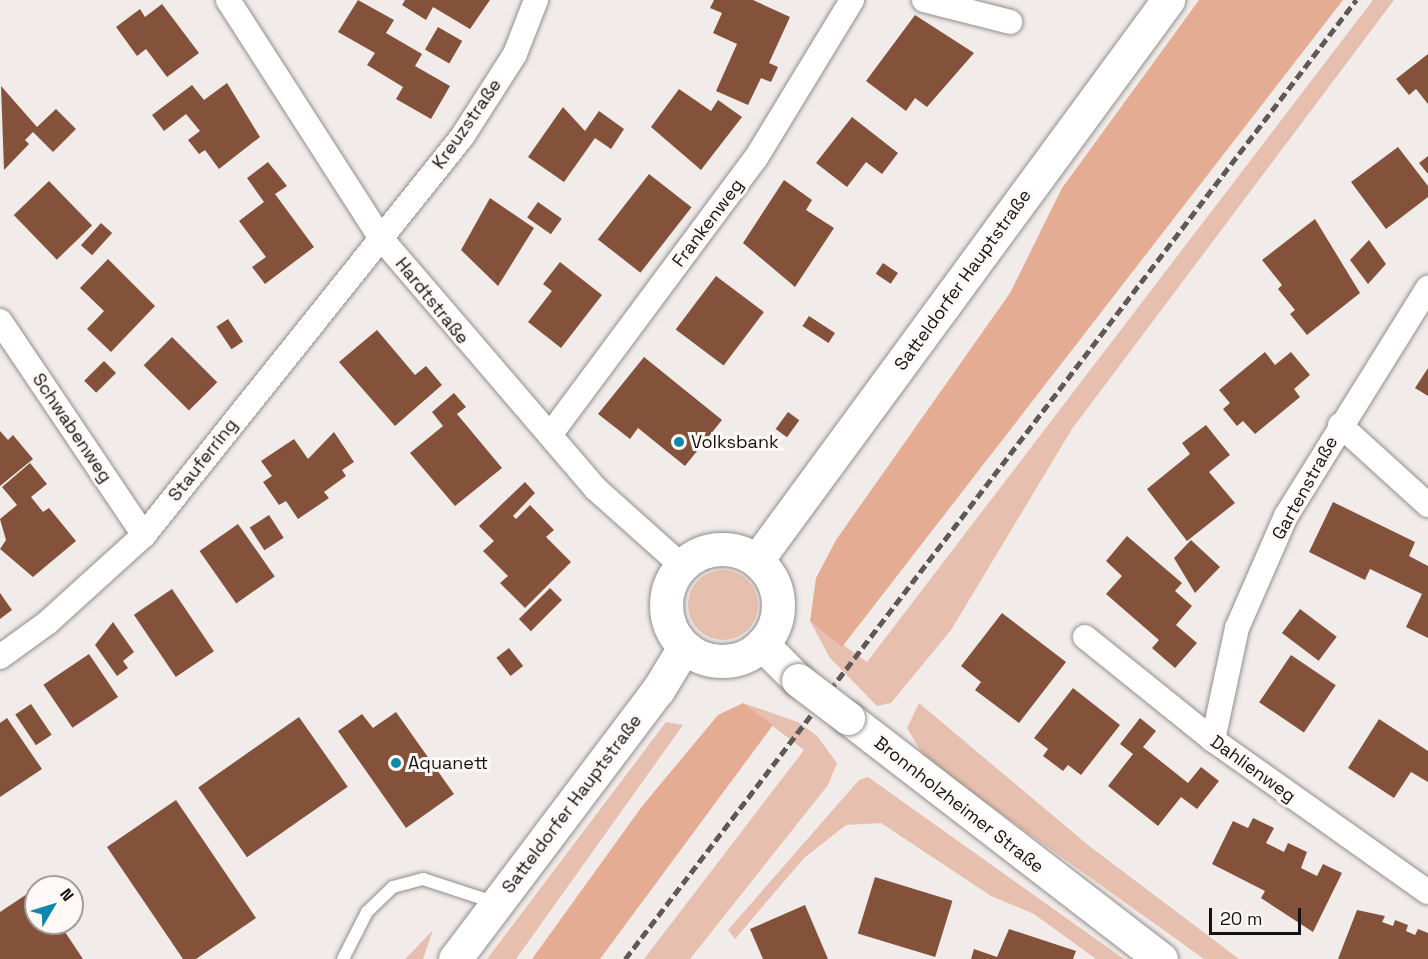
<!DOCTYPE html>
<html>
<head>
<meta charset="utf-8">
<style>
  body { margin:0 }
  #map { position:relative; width:1428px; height:959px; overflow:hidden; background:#f1ecea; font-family:"Space Grotesk",sans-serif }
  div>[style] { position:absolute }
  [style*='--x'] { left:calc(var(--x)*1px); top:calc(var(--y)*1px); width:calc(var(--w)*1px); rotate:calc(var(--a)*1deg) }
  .green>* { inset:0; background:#e7bfae }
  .round { border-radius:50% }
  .forest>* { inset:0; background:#e4ac92 }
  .building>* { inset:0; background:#84523b; transform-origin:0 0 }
  .roads { filter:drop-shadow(0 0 2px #938e8c) drop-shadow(0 0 2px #938e8c) }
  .lane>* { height:12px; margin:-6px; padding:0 6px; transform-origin:6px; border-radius:6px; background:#fff }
  .street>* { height:24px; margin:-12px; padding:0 12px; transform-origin:12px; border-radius:12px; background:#fff }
  .secondary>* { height:33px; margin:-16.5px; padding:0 16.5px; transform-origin:16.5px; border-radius:16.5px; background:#fff }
  .secondary>.ring { margin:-16.5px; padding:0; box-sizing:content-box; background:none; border:33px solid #fff; border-radius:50% }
  .rail>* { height:4.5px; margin-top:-2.25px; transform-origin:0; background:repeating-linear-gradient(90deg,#5c5957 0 9px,transparent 0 13.5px) }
  .bridges { filter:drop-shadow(0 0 2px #938e8c) drop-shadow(0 0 2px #938e8c) }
  .secondary-bridge>* { height:33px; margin:-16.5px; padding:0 16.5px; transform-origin:16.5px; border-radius:16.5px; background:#fff }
  .dots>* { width:16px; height:16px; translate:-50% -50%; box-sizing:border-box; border:3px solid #fef9f7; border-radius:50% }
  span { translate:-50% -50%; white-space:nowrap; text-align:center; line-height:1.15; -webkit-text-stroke:6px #fef9f7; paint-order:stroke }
  .street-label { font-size:18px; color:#151312 }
  .poi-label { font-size:18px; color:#151312 }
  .left { translate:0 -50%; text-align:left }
  .north { position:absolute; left:24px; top:875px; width:60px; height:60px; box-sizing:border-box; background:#fef9f7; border:2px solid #a19d9b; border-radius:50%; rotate:52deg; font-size:16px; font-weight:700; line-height:24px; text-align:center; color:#151312 }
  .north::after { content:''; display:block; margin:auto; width:21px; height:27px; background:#1088ac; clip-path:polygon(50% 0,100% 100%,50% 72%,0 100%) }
  .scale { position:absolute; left:1209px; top:908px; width:92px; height:27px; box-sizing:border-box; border:3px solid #151312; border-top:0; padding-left:8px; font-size:18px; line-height:21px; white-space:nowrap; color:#151312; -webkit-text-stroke:4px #fef9f7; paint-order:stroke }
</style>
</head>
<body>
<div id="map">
  <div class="green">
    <i style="clip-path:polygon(1373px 0,1394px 0,1072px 429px,951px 630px,891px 703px,877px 706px,830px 658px,810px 621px,867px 662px)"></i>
    <i class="round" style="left:688px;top:570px;width:70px;height:70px"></i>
    <i style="clip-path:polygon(743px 703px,798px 722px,817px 736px,837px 763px,828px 785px,690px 959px,644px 959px,804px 750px)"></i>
    <i style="clip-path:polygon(919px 703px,1088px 845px,1239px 959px,1204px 959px,926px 760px,907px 728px)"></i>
    <i style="clip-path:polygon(666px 722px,683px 725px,516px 959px,487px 959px)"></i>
    <i style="clip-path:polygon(868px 777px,1124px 959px,1096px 959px,1034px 914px,991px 896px,881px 823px,846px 825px,804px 858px,735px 939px,728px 930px,859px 780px)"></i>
    <i style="clip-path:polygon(433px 930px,423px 959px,405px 959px)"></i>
  </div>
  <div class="forest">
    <i style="clip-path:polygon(1199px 0,1343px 0,842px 647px,810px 621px,816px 578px,836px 540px,1010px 293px,1062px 188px)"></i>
    <i style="clip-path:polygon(743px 703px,773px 725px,600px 959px,532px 959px,643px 805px,718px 715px)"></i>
  </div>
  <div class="building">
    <i style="clip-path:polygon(358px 0,394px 20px,386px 33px,422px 54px,415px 66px,450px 86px,431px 119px,396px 99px,403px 87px,367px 65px,375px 53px,338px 32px)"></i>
    <i style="clip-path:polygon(405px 0,490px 0,470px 29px,433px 7px,426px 20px,402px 5px)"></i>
    <i style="clip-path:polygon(714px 0,753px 0,790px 17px,769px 63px,778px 67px,771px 82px,761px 78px,748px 105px,716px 91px,737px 44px,713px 33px,722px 13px,710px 8px)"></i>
    <i style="clip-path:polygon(162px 4px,199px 53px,167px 77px,146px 49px,137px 56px,116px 27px,140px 9px,145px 17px)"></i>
    <i style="clip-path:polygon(915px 15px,974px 53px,927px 107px,915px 98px,906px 111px,866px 81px)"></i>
    <i style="left:438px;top:27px;width:28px;height:26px;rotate:30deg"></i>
    <i style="clip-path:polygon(1428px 54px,1428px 104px,1416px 89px,1409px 95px,1396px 79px)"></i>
    <i style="clip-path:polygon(227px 83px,260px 137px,219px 169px,205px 150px,199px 154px,188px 140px,200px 131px,186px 114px,164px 131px,152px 115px,192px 85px,204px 100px)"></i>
    <i style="clip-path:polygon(1px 86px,37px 127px,56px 109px,76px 129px,53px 152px,33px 132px,25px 140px,29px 144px,4px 170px)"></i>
    <i style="clip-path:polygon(679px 89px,711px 111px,718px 100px,742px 117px,701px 170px,651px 127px)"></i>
    <i style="clip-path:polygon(563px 107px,585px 131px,599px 111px,624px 129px,611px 149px,595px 138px,564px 182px,528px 157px)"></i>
    <i style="clip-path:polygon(852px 117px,898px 153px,882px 174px,866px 162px,847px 187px,816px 163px)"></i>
    <i style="clip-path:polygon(1398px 147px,1428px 186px,1428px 197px,1386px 229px,1351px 182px)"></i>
    <i style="clip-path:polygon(1428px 156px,1428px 174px,1419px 163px)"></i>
    <i style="clip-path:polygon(268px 162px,287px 186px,275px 194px,314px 247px,265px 284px,252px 267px,266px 257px,239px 221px,264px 202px,247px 178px)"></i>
    <i style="left:649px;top:174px;width:54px;height:83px;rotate:38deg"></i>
    <i style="clip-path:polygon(784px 180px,812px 200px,806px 210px,834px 228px,795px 287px,743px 243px)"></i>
    <i style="left:49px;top:181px;width:62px;height:49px;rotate:46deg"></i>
    <i style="clip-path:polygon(490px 198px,534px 228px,498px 286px,461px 250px)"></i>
    <i style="left:538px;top:202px;width:29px;height:19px;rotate:35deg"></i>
    <i style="clip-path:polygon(1315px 219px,1360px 293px,1307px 335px,1290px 314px,1295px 310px,1278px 289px,1282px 285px,1262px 260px)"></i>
    <i style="left:101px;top:223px;width:15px;height:30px;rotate:42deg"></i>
    <i style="clip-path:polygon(1369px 240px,1386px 264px,1368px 284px,1350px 260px)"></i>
    <i style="clip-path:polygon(108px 259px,155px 306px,111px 352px,87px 329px,104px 311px,80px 288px)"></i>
    <i style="clip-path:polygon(560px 262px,602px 295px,561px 348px,528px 322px,552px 291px,543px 284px)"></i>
    <i style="left:883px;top:263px;width:18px;height:13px;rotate:34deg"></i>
    <i style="left:716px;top:276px;width:60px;height:67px;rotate:37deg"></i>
    <i style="left:809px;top:316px;width:31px;height:12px;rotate:33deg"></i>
    <i style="left:228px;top:319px;width:27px;height:14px;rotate:56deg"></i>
    <i style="clip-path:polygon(377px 330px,415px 375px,426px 366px,442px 385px,395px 426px,339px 362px)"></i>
    <i style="left:172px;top:337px;width:64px;height:40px;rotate:45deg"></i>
    <i style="clip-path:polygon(1265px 352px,1275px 365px,1291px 352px,1310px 375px,1294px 389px,1300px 397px,1255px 434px,1243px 421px,1237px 426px,1223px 409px,1230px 403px,1219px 390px)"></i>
    <i style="clip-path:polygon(644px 357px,722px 420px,685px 466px,638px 428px,630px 439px,598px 414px)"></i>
    <i style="left:104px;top:361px;width:17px;height:28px;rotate:45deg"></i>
    <i style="clip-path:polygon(1428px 368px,1428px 396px,1415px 388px)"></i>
    <i style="clip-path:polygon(454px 393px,466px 407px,457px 414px,502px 468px,455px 506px,410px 453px,443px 426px,432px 412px)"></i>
    <i style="left:788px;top:412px;width:14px;height:21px;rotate:36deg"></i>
    <i style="clip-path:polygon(1206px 425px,1230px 455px,1209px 472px,1235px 503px,1187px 541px,1147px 489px,1190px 454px,1182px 443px)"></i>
    <i style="clip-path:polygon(0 431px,8px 440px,13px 435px,33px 459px,0 486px)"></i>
    <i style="clip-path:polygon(334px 432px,354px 462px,342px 470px,346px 476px,324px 492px,329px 498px,298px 519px,286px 501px,279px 505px,263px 482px,272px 476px,261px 461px,294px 439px,308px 459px)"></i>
    <i style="clip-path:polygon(30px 463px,47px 484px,31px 497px,43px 512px,49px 508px,76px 541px,33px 577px,0 549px,6px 540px,0 519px,17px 505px,2px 487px)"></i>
    <i style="clip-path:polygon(525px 482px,535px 493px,513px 516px,516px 519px,530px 505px,554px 530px,546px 537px,571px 562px,525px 608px,500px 583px,508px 576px,483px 551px,494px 541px,479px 526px)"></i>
    <i style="clip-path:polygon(1333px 502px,1415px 542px,1409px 556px,1428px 566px,1428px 638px,1406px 627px,1422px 594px,1370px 569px,1365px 580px,1309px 552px)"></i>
    <i style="left:269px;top:515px;width:27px;height:23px;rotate:57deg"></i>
    <i style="left:238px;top:524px;width:64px;height:47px;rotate:55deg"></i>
    <i style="clip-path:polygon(1127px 536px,1182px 583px,1175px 591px,1192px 606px,1176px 625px,1197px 643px,1175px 668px,1152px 648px,1159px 640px,1106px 594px,1122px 576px,1106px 561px)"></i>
    <i style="clip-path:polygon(1191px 540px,1220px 567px,1195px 593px,1174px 558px)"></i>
    <i style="left:550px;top:588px;width:17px;height:44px;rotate:45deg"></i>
    <i style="left:172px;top:589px;width:75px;height:46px;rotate:56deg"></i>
    <i style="clip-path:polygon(0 593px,12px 610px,0 619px)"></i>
    <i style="left:1300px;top:609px;width:46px;height:30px;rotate:37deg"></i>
    <i style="clip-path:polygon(1002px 613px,1066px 662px,1019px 723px,975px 690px,981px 682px,961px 666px)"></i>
    <i style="clip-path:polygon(113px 622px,134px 652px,123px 661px,128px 668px,117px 676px,95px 645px)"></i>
    <i style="left:509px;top:648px;width:23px;height:16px;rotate:52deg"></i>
    <i style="left:89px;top:654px;width:52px;height:55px;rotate:56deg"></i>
    <i style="left:1291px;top:655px;width:54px;height:57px;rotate:34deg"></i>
    <i style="clip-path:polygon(1073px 688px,1120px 725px,1081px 775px,1068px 765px,1063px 771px,1043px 756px,1048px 749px,1034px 738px)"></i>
    <i style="left:31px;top:704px;width:37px;height:19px;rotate:56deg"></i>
    <i style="clip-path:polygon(396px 712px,454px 794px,406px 828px,338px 731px,362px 714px,373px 728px)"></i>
    <i style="left:299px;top:717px;width:85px;height:123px;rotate:55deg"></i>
    <i style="clip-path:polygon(7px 718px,42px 769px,0 797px,0 723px)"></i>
    <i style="clip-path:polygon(1140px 718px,1156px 731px,1143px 747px,1188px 783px,1201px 767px,1219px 781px,1197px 809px,1181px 797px,1158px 826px,1108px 786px,1133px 754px,1120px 744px)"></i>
    <i style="clip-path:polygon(1379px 719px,1428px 751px,1428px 782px,1411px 772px,1394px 798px,1348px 768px)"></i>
    <i style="clip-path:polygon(176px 800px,256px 918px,196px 959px,183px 959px,107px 847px)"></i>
    <i style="clip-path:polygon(1253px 818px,1274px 828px,1266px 843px,1284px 852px,1288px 843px,1307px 852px,1301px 868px,1317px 876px,1323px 864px,1342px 873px,1313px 932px,1261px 898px,1265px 891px,1212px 864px,1233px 821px,1248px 828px)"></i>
    <i style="left:875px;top:877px;width:81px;height:59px;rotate:17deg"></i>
    <i style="clip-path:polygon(51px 878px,56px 887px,38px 887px)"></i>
    <i style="clip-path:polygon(36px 888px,36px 923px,59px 923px,83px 959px,0 959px,0 912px)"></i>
    <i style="clip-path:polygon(805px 905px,828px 959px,763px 959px,750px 929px)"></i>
    <i style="clip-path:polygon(1357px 910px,1385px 916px,1382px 922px,1393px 926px,1395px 920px,1408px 925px,1406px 931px,1415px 935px,1418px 929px,1428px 933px,1428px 959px,1338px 959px)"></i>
    <i style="clip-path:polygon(1009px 929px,1076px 951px,1073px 959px,971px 959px,974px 949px,997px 957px)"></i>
  </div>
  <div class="roads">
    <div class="lane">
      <i style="--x:343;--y:959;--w:53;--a:-62.9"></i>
      <i style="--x:367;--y:912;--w:36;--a:-44"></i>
      <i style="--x:393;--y:887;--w:31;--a:-15"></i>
      <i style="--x:423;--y:879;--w:77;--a:18.2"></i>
    </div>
    <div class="street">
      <i style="--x:228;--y:0;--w:282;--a:57.3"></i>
      <i style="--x:380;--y:237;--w:332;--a:49.4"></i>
      <i style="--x:596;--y:489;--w:115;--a:41.8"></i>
      <i style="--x:924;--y:0;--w:89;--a:14.3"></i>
      <i style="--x:0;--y:321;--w:258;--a:56.1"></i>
      <i style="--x:1340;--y:425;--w:119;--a:42.3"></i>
      <i style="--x:550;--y:435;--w:345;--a:-53.4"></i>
      <i style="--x:756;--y:158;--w:185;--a:-58.7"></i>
      <i style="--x:1085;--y:637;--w:164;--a:38.8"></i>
      <i style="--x:1213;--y:740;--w:263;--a:35.3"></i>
      <i style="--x:0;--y:657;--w:58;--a:-35.9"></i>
      <i style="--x:47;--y:623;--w:131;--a:-42.2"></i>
      <i style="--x:144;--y:535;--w:509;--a:-51.38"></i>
      <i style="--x:462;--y:137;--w:98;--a:-57.4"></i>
      <i style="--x:515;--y:54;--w:58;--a:-68.7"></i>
      <i style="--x:1213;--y:740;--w:115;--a:-77.9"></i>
      <i style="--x:1237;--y:628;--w:122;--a:-66.4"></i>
      <i style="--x:1286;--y:516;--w:269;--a:-58.1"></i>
    </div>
    <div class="secondary">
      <i class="ring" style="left:666px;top:549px;width:79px;height:79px"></i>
      <i style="--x:757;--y:560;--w:695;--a:-53.72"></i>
      <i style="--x:762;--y:644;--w:51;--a:45"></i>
      <i style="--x:848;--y:718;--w:395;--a:37.6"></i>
      <i style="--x:455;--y:959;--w:337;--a:-53"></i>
      <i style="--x:658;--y:690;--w:50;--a:-58.8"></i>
    </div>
  </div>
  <div class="rail">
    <i style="--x:625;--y:959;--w:1206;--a:-52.68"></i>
  </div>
  <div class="bridges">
    <div class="secondary-bridge">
      <i style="--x:798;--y:680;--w:63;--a:37.2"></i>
    </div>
  </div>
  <div class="dots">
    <i style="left:679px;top:442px;background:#1088ac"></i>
    <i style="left:396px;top:763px;background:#1088ac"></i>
  </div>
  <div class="street-label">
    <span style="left:467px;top:124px;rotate:-55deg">Kreuzstraße</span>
    <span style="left:708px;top:223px;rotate:-53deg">Frankenweg</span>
    <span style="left:963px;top:280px;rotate:-54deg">Satteldorfer Hauptstraße</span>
    <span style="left:432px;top:301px;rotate:51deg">Hardtstraße</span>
    <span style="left:72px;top:428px;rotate:56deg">Schwabenweg</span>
    <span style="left:203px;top:460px;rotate:-52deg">Stauferring</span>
    <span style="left:1305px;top:488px;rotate:-61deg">Gartenstraße</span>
    <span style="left:1253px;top:769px;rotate:36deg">Dahlienweg</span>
    <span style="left:572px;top:804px;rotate:-53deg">Satteldorfer Hauptstraße</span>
    <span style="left:959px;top:805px;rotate:38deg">Bronnholzheimer Straße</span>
  </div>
  <div class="poi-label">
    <span class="left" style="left:691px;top:442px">Volksbank</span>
    <span class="left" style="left:408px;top:763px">Aquanett</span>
  </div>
  <div class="north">N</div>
  <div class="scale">20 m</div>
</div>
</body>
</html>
